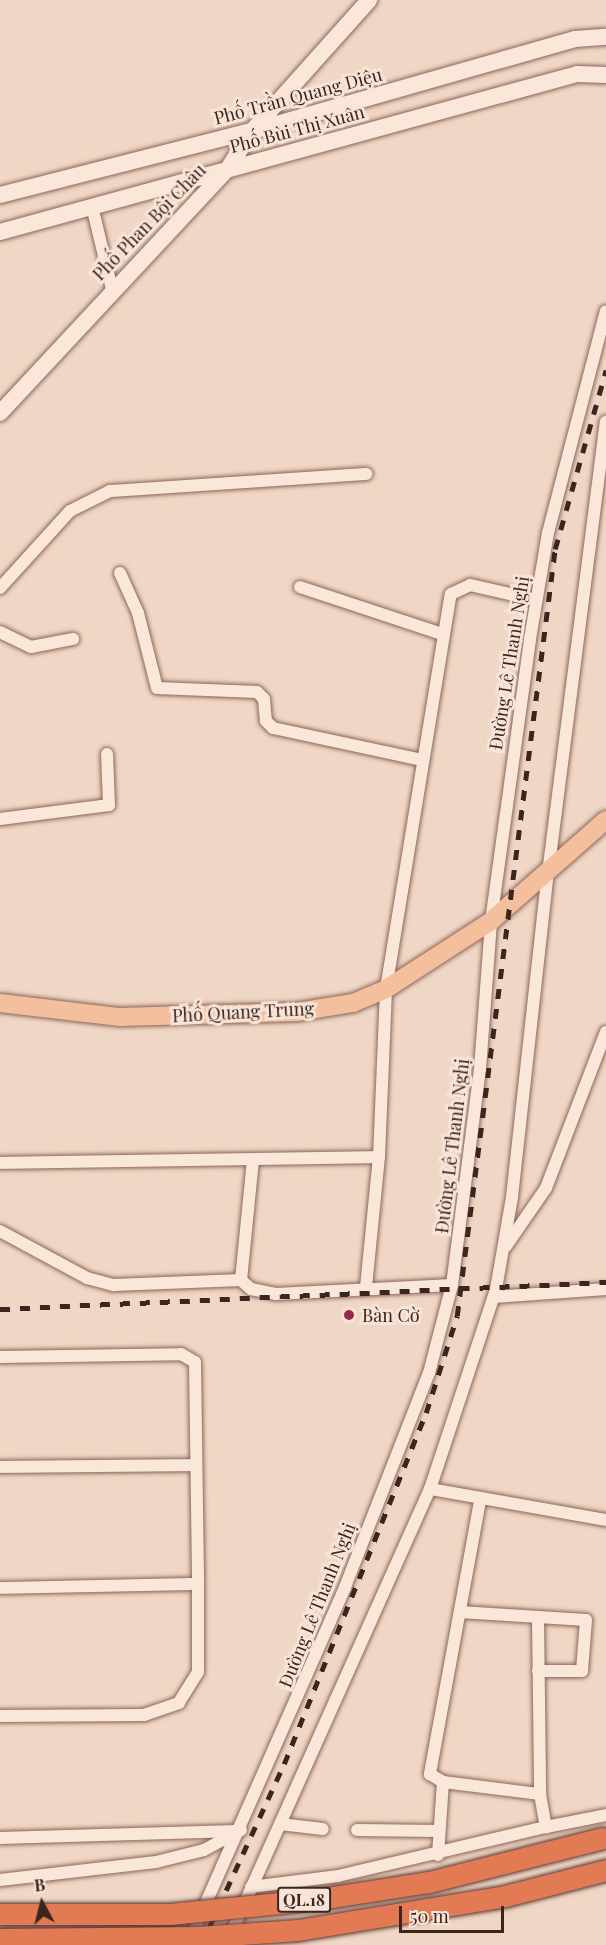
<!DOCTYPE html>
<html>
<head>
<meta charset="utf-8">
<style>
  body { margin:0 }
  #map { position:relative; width:606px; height:1945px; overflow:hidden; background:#f0d7c5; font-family:"Playfair Display",serif }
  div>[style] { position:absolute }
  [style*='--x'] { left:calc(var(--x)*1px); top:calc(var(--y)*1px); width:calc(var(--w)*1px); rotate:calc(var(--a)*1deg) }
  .roads { filter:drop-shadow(0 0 2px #8c665a) drop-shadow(0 0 2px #8c665a) }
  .street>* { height:12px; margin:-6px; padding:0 6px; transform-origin:6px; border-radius:6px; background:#fae7d9 }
  .secondary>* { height:16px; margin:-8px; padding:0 8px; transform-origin:8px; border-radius:8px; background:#fae7d9 }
  .primary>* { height:18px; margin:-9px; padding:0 9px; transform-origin:9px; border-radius:9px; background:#f4bf9d }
  .rail>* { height:4.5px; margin-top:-2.25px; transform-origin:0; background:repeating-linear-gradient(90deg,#3c241f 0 10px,transparent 0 20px) }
  .bridges { filter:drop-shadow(0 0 2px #5a362f) drop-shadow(0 0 2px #5a362f) }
  .highway-bridge>* { height:21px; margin:-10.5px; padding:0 10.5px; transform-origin:10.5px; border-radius:10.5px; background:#e27a54 }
  .dots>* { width:16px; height:16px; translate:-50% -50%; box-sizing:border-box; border:3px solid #f7e4d6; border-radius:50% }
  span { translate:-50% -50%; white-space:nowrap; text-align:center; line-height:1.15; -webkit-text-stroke:6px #f7e4d6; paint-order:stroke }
  .shield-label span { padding:2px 4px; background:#f7e4d6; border:2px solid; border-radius:4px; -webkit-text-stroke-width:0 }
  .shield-label { font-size:16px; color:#3c241f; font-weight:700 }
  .street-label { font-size:18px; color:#3c241f }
  .poi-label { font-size:18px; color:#3c241f }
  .left { translate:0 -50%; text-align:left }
  .north { position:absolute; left:12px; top:1873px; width:60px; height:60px; -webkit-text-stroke:4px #f7e4d6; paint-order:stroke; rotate:353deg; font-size:16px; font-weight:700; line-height:24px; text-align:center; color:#3c241f }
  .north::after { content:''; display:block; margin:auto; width:21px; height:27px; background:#3c241f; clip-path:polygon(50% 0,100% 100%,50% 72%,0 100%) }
  .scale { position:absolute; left:399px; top:1906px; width:105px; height:27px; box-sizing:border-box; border:3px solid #3c241f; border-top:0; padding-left:8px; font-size:18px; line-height:21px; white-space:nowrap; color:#3c241f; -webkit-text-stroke:4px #f7e4d6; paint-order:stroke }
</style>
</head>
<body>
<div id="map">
  <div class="roads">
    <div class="street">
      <i style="--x:92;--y:206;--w:85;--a:76.5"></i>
      <i style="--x:120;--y:573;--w:44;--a:65.8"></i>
      <i style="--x:138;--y:613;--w:77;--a:75.8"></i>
      <i style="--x:157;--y:688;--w:100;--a:2.3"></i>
      <i style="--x:257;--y:692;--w:10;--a:45"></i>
      <i style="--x:264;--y:699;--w:22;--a:85"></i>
      <i style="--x:266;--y:721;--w:10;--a:45"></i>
      <i style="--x:273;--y:728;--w:152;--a:12.1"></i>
      <i style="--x:300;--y:587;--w:150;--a:18.3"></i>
      <i style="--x:0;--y:588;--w:104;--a:-47.7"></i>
      <i style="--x:70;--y:511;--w:45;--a:-26.6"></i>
      <i style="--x:110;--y:491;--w:257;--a:-3.8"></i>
      <i style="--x:0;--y:632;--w:34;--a:26"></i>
      <i style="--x:31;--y:647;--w:43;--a:-10.8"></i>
      <i style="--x:0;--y:819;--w:110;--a:-7.3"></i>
      <i style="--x:109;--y:805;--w:51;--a:-92.2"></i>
      <i style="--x:0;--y:1163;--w:379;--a:-0.9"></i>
      <i style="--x:0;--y:1231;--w:99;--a:28.4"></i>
      <i style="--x:87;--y:1278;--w:28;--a:15"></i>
      <i style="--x:114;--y:1285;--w:127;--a:-2.3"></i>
      <i style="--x:241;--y:1280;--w:13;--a:42"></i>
      <i style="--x:251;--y:1289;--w:25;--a:11"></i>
      <i style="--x:276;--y:1294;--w:176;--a:-2.9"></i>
      <i style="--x:506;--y:1246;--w:70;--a:-55.4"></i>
      <i style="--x:546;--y:1188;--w:167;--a:-69"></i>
      <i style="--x:241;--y:1280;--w:121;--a:-84.3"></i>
      <i style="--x:366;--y:1287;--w:131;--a:-84.3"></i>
      <i style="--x:379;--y:1157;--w:168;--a:-87.6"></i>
      <i style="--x:386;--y:989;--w:400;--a:-80.7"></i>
      <i style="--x:451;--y:594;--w:21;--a:-25"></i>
      <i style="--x:470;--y:585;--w:68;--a:12.8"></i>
      <i style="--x:494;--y:1297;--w:112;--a:-4.1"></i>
      <i style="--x:0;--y:1357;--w:181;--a:-0.9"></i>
      <i style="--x:181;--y:1354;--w:16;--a:30"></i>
      <i style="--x:195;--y:1362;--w:222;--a:89.2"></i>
      <i style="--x:198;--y:1584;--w:88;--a:90"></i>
      <i style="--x:198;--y:1672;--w:36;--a:122"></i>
      <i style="--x:179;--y:1703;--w:37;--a:161"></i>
      <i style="--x:144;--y:1715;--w:144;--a:179.6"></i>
      <i style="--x:0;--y:1467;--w:196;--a:-0.6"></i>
      <i style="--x:430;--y:1489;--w:179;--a:10"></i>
      <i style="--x:480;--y:1501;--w:278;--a:100.4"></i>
      <i style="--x:430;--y:1774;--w:15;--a:32"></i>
      <i style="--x:443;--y:1782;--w:98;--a:7.1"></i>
      <i style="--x:0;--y:1588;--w:198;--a:-1.2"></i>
      <i style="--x:460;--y:1612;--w:126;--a:3.6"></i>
      <i style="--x:586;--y:1620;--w:51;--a:94.5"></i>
      <i style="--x:582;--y:1671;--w:44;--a:180"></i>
      <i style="--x:538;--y:1618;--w:176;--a:89.3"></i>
      <i style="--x:540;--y:1794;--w:34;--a:80"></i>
      <i style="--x:546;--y:1827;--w:61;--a:-11.3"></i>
      <i style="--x:280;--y:1824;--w:43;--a:6.6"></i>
      <i style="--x:357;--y:1830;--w:82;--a:0.7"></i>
      <i style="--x:0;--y:1838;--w:236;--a:-1.7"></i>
      <i style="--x:438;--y:1855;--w:73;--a:-86.1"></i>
      <i style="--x:0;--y:1880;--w:157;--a:-6.6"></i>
      <i style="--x:156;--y:1862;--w:49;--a:-14"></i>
      <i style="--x:204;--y:1850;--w:42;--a:-28.4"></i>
      <i style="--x:251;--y:1887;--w:88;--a:-7.2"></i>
      <i style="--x:338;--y:1876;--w:214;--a:-13.3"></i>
      <i style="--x:229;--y:1938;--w:492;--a:-65.9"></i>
      <i style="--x:430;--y:1489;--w:211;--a:-71.7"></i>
      <i style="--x:496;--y:1289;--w:93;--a:-80.1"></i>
      <i style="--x:512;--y:1197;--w:326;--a:-83.7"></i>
      <i style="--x:548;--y:873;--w:455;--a:-82.7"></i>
      <i style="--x:190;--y:1939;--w:385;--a:-66.2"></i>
      <i style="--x:345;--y:1587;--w:230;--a:-68.6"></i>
      <i style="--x:429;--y:1373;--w:91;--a:-75.4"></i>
      <i style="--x:452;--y:1285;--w:218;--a:-82.6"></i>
      <i style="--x:480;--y:1069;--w:148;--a:-85.7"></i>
      <i style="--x:491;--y:921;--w:285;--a:-82.1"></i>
      <i style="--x:530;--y:639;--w:108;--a:-80.4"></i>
      <i style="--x:548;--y:533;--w:229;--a:-75.4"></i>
    </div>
    <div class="secondary">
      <i style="--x:0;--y:195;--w:260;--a:-14.3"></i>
      <i style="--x:252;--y:131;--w:336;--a:-15.9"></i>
      <i style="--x:575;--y:39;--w:31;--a:-4"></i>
      <i style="--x:0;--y:232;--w:598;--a:-15.31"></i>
      <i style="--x:577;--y:74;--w:29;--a:2"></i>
      <i style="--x:0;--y:413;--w:336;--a:-47"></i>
      <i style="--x:229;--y:167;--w:43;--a:-57.4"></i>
      <i style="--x:252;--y:131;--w:176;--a:-48.2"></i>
    </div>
    <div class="primary">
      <i style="--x:0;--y:1003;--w:121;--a:6.7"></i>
      <i style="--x:120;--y:1017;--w:177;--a:-1.6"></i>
      <i style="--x:297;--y:1012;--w:57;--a:-9.1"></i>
      <i style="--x:353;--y:1003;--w:36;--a:-23"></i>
      <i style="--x:386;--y:989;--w:125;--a:-32.9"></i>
      <i style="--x:491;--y:921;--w:153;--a:-41.3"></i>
    </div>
  </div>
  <div class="rail">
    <i style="--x:0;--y:1309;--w:607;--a:-2.55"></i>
    <i style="--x:201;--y:1945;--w:199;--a:-65.4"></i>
    <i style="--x:284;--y:1764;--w:379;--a:-68"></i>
    <i style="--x:426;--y:1413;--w:102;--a:-72.3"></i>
    <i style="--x:457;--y:1316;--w:773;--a:-82.72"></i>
    <i style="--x:555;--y:549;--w:186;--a:-74.1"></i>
  </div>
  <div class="bridges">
    <div class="highway-bridge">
      <i style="--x:0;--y:1914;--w:170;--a:0"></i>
      <i style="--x:170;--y:1914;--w:151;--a:-5.7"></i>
      <i style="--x:320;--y:1899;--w:110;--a:-8.9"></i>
      <i style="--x:429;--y:1882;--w:179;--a:-14.2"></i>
      <i style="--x:0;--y:1939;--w:198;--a:-0.6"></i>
      <i style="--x:198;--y:1937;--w:100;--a:-4"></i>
      <i style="--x:298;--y:1930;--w:210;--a:-9.3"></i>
      <i style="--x:505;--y:1896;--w:104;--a:-14.4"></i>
    </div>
  </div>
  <div class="dots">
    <i style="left:349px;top:1315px;background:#9e284b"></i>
  </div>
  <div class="shield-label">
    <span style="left:304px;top:1900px">QL.18</span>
  </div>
  <div class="street-label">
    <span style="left:298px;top:96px;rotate:-15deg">Phố Trần Quang Diệu</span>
    <span style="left:297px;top:129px;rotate:-15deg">Phố Bùi Thị Xuân</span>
    <span style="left:149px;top:222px;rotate:-46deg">Phố Phan Bội Châu</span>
    <span style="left:509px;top:663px;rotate:-81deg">Đường Lê Thanh Nghị</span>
    <span style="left:243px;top:1012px;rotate:-3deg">Phố Quang Trung</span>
    <span style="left:452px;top:1146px;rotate:-83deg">Đường Lê Thanh Nghị</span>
    <span style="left:317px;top:1605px;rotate:-68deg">Đường Lê Thanh Nghị</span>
  </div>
  <div class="poi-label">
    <span class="left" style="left:362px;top:1315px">Bàn Cờ</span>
  </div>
  <div class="north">B</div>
  <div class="scale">50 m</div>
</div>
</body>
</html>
